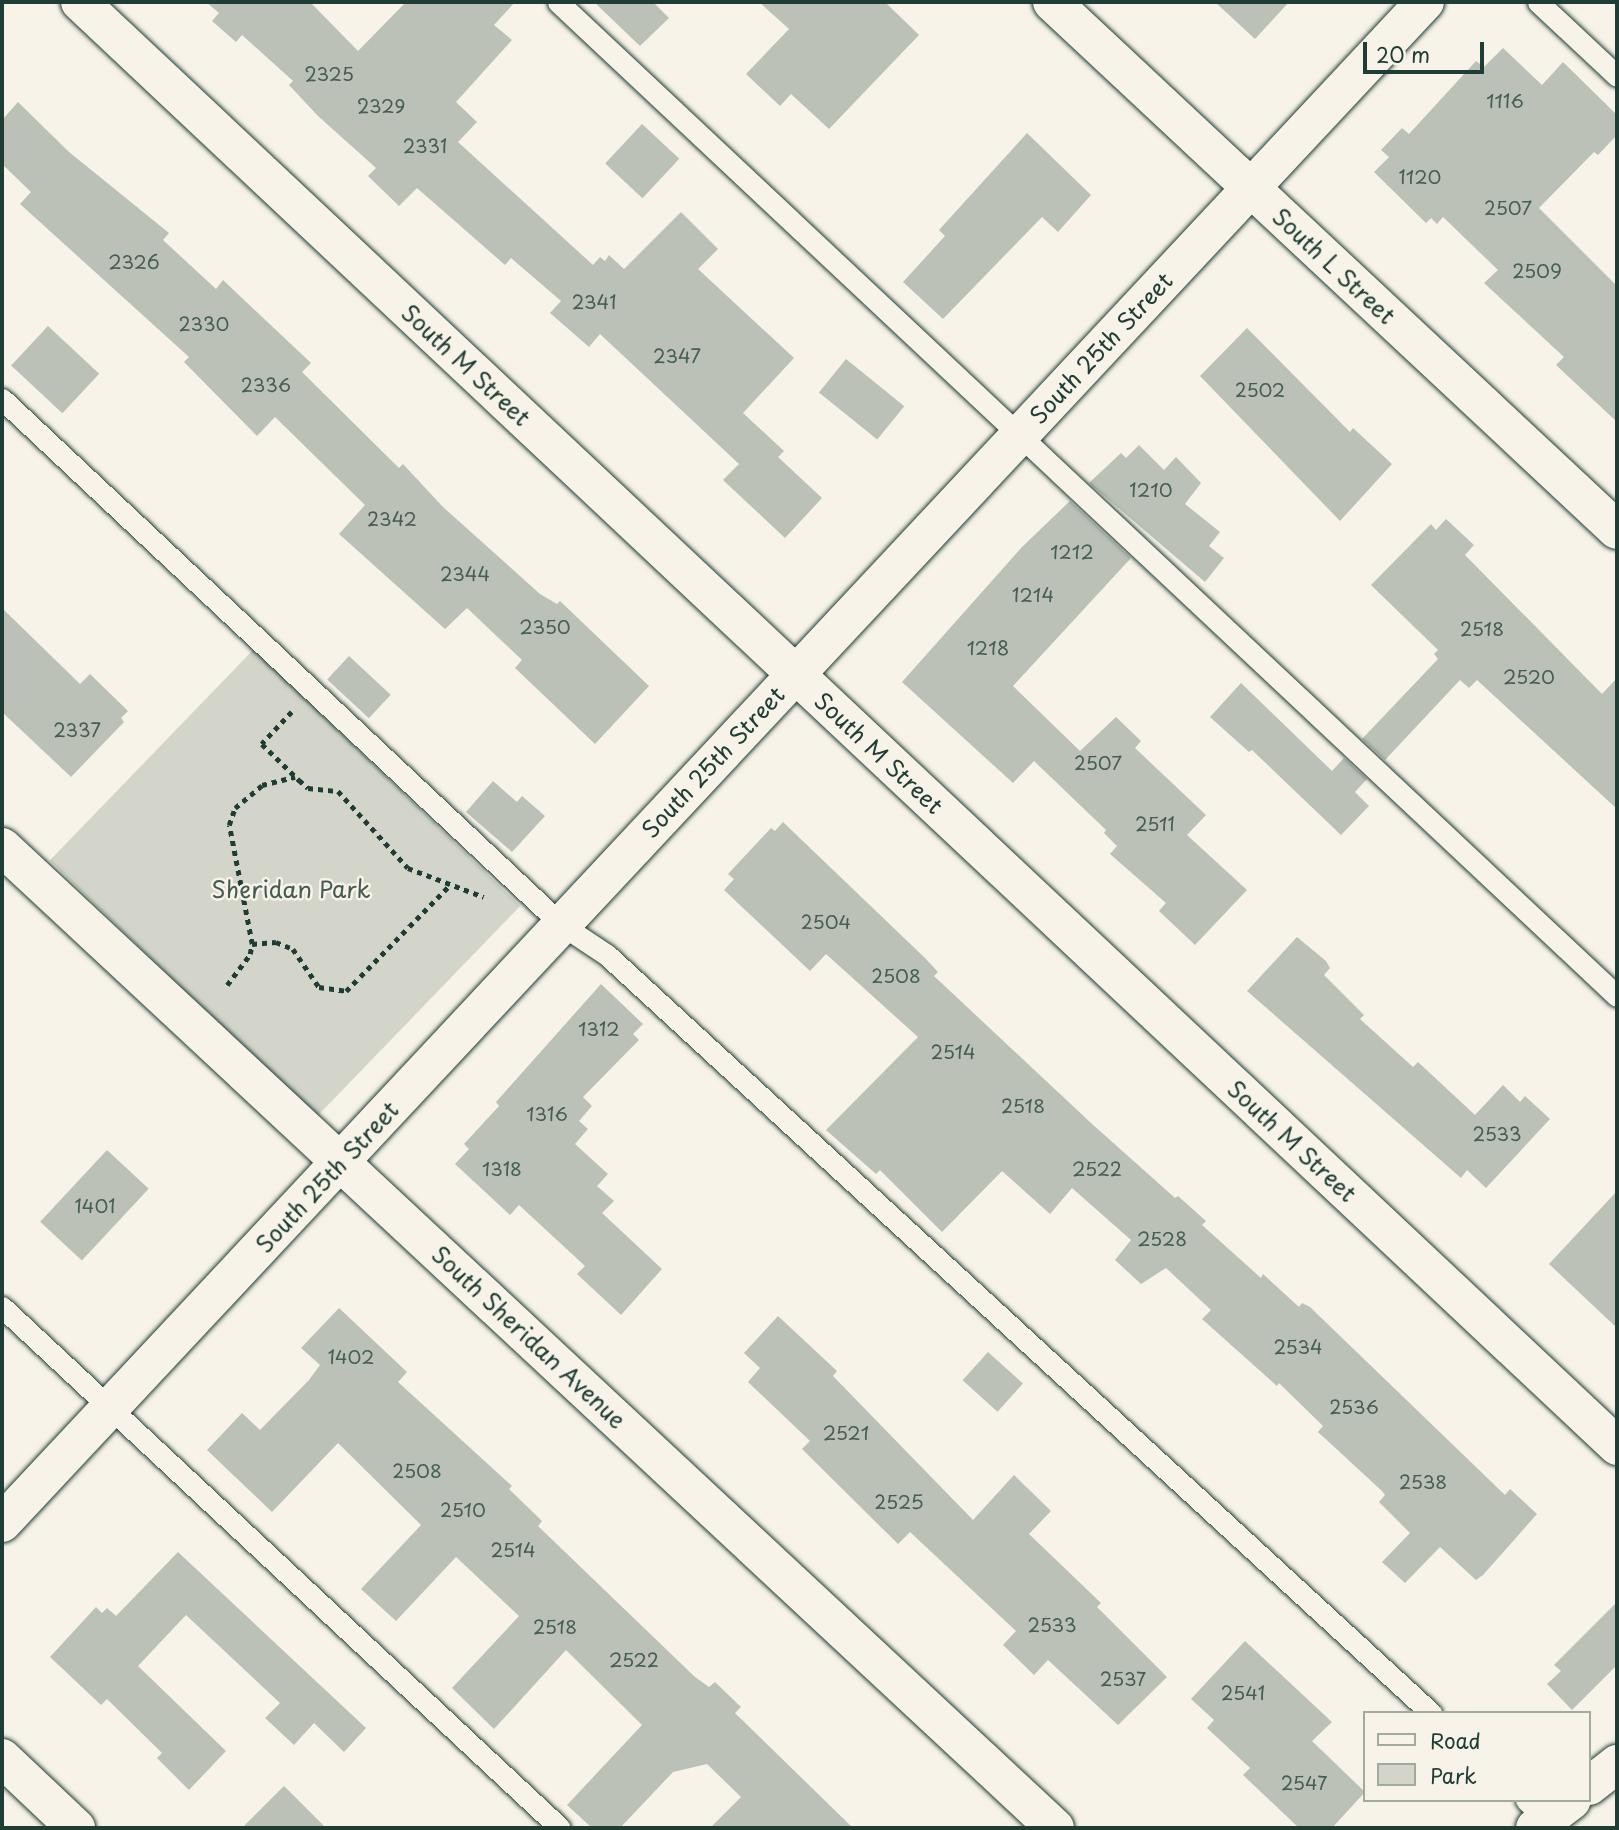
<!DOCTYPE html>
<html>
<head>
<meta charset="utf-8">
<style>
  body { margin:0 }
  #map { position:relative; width:1619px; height:1830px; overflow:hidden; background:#f7f3e8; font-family:"Playpen Sans",sans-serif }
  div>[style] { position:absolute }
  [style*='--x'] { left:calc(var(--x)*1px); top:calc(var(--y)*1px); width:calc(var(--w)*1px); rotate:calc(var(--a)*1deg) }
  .green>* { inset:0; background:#d3d5ca; transform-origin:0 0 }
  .building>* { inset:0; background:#bbc1b6; transform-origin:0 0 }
  .path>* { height:4.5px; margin-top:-2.25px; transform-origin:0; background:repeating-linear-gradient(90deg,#1f3d34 0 5px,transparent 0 10px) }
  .roads { filter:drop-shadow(0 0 2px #1f3d34) drop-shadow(0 0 2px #1f3d34) }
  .lane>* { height:21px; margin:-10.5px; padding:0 10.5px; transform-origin:10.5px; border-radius:10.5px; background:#f7f3e8 }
  .street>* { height:38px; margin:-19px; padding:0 19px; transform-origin:19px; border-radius:19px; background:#f7f3e8 }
  .secondary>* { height:38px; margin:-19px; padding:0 19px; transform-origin:19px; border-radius:19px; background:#f7f3e8 }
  span { translate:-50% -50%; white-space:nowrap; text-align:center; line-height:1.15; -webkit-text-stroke:5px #f7f3e8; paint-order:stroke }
  .number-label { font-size:19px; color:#465e54 }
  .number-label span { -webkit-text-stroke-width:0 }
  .street-label { font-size:23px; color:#1f3d34 }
  .park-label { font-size:23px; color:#435b52 }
  .frame { position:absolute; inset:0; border:4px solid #1f3d34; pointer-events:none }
  .legend { position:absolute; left:1363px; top:1711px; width:228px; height:91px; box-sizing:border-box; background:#f7f3e8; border:2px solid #a1aaa0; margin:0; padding:9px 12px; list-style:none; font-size:21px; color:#1f3d34 }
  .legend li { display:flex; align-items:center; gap:14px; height:35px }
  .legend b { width:35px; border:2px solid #a1aaa0 }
  .scale { position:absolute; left:1363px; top:42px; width:121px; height:32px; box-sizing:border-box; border:4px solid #1f3d34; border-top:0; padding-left:9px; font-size:21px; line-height:24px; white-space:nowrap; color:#1f3d34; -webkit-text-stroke:5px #f7f3e8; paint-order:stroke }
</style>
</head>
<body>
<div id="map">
  <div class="green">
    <i style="left:254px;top:649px;width:370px;height:294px;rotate:44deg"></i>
  </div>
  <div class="building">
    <i style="clip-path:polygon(206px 2px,310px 2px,358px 51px,406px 2px,515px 2px,494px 25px,512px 40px,456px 102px,477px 122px,458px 142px,593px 265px,600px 257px,605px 261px,609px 255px,624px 269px,681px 212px,718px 249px,698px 269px,794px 358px,743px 413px,784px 451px,778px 457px,822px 498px,785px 538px,723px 480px,739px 464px,600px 334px,589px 347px,550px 313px,561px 301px,511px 258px,505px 265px,417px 188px,399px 206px,368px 176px,376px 168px,318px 116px,289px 85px,293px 81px,242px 35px,236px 42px,212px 21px,219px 13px)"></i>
    <i style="clip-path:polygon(594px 2px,653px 2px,669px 18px,640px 46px)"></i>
    <i style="clip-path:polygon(759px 2px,885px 2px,919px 35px,829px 129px,791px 94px,780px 106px,746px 74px,789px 29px)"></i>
    <i style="clip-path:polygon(1215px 2px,1289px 2px,1255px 39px)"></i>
    <i style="clip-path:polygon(1503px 48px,1542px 85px,1563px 62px,1617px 115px,1617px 135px,1598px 155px,1594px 152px,1539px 208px,1617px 286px,1617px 422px,1556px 365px,1564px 357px,1484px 283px,1498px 270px,1443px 217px,1437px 224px,1431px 218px,1426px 223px,1374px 172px,1389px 157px,1381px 150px,1402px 128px,1409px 134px,1476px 61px,1484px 67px)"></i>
    <i style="clip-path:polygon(18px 102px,69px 152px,169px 233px,163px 240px,216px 289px,223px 280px,311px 363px,302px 372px,399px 468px,403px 464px,443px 507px,540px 594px,557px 604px,560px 601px,649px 686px,595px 744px,515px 668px,522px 660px,467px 608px,445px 629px,339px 534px,365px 505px,275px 417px,257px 436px,184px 362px,189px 357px,20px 204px,31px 192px,2px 164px,2px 120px)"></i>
    <i style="left:642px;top:124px;width:51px;height:54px;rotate:43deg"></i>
    <i style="clip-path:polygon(1027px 133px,1091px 195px,1058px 232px,1042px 217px,943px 319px,903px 282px,945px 236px,939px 230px)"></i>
    <i style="left:48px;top:326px;width:70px;height:54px;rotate:43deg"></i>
    <i style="clip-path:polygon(1247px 328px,1350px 432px,1353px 428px,1392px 464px,1340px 521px,1200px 376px)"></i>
    <i style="left:846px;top:359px;width:75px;height:43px;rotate:39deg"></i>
    <i style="clip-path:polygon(1139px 445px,1164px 470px,1176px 457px,1201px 483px,1185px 504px,1220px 532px,1209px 546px,1224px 558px,1205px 582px,1089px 483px,1121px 453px,1126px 458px)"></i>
    <i style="clip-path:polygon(1070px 501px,1131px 558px,1013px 686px,1080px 751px,1116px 717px,1141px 741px,1135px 748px,1206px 815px,1187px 835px,1247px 890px,1195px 945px,1159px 911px,1166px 903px,1110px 854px,1117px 846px,1104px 833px,1106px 830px,1034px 761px,1013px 783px,902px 682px,1022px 547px)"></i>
    <i style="clip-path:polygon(1446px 519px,1474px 545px,1465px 555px,1602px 694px,1617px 678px,1617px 809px,1477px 680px,1469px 688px,1460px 680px,1385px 760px,1362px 739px,1438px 659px,1434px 654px,1438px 650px,1371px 585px,1431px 524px,1436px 530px)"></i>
    <i style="clip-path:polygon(2px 608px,80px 684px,90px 674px,128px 711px,121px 718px,124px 722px,71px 777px,2px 712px)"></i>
    <i style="left:349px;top:656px;width:57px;height:32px;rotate:43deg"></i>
    <i style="clip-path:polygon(1241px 683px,1332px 771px,1344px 758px,1367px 779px,1355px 792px,1369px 806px,1341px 835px,1252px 750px,1249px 752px,1210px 717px)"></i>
    <i style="clip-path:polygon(493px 781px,517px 802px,522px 796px,545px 816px,512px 852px,466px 812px)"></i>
    <i style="clip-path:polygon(783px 822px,925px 958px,938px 972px,934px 976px,1091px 1123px,1175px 1198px,1178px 1196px,1206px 1221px,1202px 1225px,1261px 1278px,1263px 1274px,1299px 1307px,1302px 1303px,1310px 1307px,1505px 1495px,1510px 1489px,1537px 1514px,1483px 1575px,1476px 1580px,1440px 1547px,1405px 1583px,1382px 1562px,1410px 1533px,1379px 1502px,1385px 1495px,1382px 1491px,1318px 1432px,1323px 1426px,1279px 1383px,1277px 1386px,1202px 1319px,1211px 1310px,1166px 1268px,1141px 1284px,1115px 1260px,1131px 1240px,1072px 1188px,1050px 1214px,1002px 1171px,942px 1232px,880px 1170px,876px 1174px,826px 1130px,918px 1037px,826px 954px,810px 971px,724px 890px,734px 879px,728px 874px,771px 828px,775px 831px)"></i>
    <i style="clip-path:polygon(1297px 937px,1326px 961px,1330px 968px,1324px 975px,1364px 1015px,1360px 1019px,1413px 1067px,1418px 1062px,1475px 1115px,1503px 1085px,1520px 1102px,1525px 1096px,1550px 1119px,1486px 1188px,1467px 1170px,1461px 1178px,1247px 991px)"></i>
    <i style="clip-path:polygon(601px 984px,643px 1024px,633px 1034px,639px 1040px,583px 1097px,592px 1106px,579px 1121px,588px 1129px,575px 1144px,608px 1174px,597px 1186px,614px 1201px,602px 1213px,662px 1269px,621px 1315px,577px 1274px,585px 1266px,519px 1205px,510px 1215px,455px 1164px,469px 1149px,464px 1144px,499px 1106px,496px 1102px)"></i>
    <i style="left:107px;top:1150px;width:57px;height:98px;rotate:43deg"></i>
    <i style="clip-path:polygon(1617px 1191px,1617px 1328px,1549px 1264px)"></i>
    <i style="clip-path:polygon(339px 1308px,407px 1372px,398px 1382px,512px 1486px,509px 1489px,542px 1521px,538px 1526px,695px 1677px,709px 1687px,715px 1682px,741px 1707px,735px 1713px,853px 1828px,710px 1828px,741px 1797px,707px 1764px,673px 1772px,620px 1828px,592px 1828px,567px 1805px,642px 1725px,566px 1650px,494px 1729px,452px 1688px,519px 1616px,456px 1557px,396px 1621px,361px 1589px,421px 1525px,338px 1443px,272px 1512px,207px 1450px,242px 1413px,260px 1430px,309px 1380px,320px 1365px,301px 1348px)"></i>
    <i style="clip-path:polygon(778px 1316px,837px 1371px,833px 1376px,973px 1520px,1014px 1475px,1051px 1511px,1029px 1534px,1101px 1603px,1097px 1607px,1167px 1677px,1118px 1725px,1048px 1660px,1034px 1675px,1003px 1645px,1016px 1631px,910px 1532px,898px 1544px,802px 1449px,810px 1441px,748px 1382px,760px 1368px,744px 1353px)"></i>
    <i style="left:988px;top:1352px;width:47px;height:38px;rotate:42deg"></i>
    <i style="clip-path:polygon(178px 1552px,366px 1728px,344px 1752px,314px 1723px,294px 1745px,265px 1718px,280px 1703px,186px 1615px,138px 1666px,226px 1751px,189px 1790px,157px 1758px,162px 1753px,107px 1699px,101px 1705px,50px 1657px,96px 1607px,102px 1613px,107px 1608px,116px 1616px)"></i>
    <i style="clip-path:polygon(1617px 1602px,1617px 1665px,1572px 1710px,1547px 1684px,1561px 1671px,1554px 1665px)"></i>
    <i style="clip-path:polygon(1245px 1641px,1332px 1722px,1312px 1741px,1365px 1792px,1332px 1828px,1299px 1828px,1243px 1775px,1250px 1768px,1207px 1728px,1214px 1720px,1191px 1699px)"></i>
    <i style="clip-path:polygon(284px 1786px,326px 1828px,242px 1828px)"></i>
  </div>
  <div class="path">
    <i style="--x:292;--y:712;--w:44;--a:133.2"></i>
    <i style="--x:262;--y:744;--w:52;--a:44.2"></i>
    <i style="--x:299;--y:780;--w:12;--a:42"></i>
    <i style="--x:308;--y:788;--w:30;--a:6"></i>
    <i style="--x:338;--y:791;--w:104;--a:47.7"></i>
    <i style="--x:408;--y:868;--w:81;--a:20.9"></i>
    <i style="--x:252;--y:944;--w:24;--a:-5"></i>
    <i style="--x:276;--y:942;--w:18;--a:22"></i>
    <i style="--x:293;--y:949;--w:46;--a:55.6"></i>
    <i style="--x:319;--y:987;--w:27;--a:8"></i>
    <i style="--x:346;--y:991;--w:147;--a:-45.6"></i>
    <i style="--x:227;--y:985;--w:39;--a:-53"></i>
    <i style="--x:250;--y:954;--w:10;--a:-79"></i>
    <i style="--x:252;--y:944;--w:121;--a:-100.9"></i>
    <i style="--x:229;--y:825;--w:18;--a:-71"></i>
    <i style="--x:235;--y:808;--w:35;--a:-40"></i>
    <i style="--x:262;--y:785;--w:34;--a:-14"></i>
  </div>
  <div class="roads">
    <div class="lane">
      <i style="--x:558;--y:2;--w:1452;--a:43.19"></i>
      <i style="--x:1538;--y:2;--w:108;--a:43.1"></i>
      <i style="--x:2;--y:399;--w:768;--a:43.21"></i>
      <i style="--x:562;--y:925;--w:54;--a:33.7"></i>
      <i style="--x:607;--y:955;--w:1120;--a:42.61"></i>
      <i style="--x:2;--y:1307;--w:763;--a:43.04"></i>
      <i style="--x:1526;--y:1800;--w:29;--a:44"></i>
    </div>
    <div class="street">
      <i style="--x:80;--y:2;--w:2109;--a:43.21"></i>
      <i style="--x:1052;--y:2;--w:773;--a:43.06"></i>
      <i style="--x:2;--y:847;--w:1439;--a:42.97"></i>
      <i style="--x:2;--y:1758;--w:102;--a:43.4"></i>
      <i style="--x:1589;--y:1786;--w:36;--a:-38"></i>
      <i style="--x:1535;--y:1828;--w:46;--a:-37.1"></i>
    </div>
    <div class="secondary">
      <i style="--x:2;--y:1523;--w:2083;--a:-46.91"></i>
    </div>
  </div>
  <div class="number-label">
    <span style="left:329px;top:74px">2325</span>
    <span style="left:1505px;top:101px">1116</span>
    <span style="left:381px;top:106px">2329</span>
    <span style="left:425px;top:146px">2331</span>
    <span style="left:1420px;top:177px">1120</span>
    <span style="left:1508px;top:208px">2507</span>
    <span style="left:134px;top:262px">2326</span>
    <span style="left:1537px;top:271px">2509</span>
    <span style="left:594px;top:302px">2341</span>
    <span style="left:204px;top:324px">2330</span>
    <span style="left:677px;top:356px">2347</span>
    <span style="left:266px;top:385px">2336</span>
    <span style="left:1260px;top:390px">2502</span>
    <span style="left:1151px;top:490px">1210</span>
    <span style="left:392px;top:519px">2342</span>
    <span style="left:1072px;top:552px">1212</span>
    <span style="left:465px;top:574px">2344</span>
    <span style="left:1033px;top:595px">1214</span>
    <span style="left:545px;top:627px">2350</span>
    <span style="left:1482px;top:629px">2518</span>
    <span style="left:988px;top:648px">1218</span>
    <span style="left:1529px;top:677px">2520</span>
    <span style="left:77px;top:730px">2337</span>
    <span style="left:1098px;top:763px">2507</span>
    <span style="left:1155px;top:824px">2511</span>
    <span style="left:826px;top:922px">2504</span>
    <span style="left:896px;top:976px">2508</span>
    <span style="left:599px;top:1029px">1312</span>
    <span style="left:953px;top:1052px">2514</span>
    <span style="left:1023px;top:1106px">2518</span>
    <span style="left:547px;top:1114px">1316</span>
    <span style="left:1497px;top:1134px">2533</span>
    <span style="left:502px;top:1169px">1318</span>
    <span style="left:1097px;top:1169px">2522</span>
    <span style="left:95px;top:1206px">1401</span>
    <span style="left:1162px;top:1239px">2528</span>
    <span style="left:1298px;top:1347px">2534</span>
    <span style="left:351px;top:1357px">1402</span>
    <span style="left:1354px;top:1407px">2536</span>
    <span style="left:846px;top:1433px">2521</span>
    <span style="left:417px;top:1471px">2508</span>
    <span style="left:1423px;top:1482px">2538</span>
    <span style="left:899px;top:1502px">2525</span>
    <span style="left:463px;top:1510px">2510</span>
    <span style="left:513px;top:1550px">2514</span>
    <span style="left:1052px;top:1625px">2533</span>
    <span style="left:555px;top:1627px">2518</span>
    <span style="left:634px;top:1660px">2522</span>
    <span style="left:1123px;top:1679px">2537</span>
    <span style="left:1243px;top:1693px">2541</span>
    <span style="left:1304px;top:1783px">2547</span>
  </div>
  <div class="street-label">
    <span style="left:1334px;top:266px;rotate:43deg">South L Street</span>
    <span style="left:1101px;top:348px;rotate:-47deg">South 25th Street</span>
    <span style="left:466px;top:365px;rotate:43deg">South M Street</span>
    <span style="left:879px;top:753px;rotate:43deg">South M Street</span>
    <span style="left:713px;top:762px;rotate:-47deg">South 25th Street</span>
    <span style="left:1292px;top:1141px;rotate:43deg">South M Street</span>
    <span style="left:327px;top:1177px;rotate:-47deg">South 25th Street</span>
    <span style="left:529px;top:1337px;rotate:43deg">South Sheridan Avenue</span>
  </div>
  <div class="park-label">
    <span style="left:291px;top:889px">Sheridan Park</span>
  </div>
  <div class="frame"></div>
  <ul class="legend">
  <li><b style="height:9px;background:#f7f3e8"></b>Road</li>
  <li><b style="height:19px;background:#d3d5ca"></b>Park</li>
  </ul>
  <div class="scale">20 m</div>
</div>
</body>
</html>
